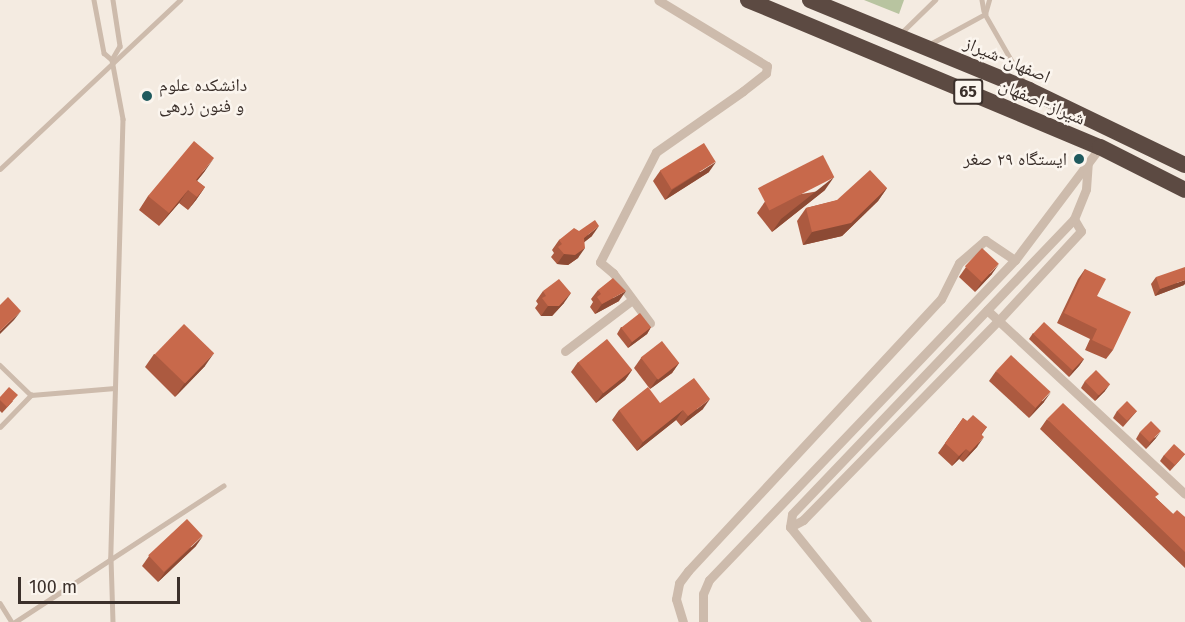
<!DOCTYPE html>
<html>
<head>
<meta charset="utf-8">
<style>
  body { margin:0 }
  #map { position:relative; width:1185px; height:622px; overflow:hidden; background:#f4ebe1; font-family:"Fira Sans","Noto Naskh Arabic",sans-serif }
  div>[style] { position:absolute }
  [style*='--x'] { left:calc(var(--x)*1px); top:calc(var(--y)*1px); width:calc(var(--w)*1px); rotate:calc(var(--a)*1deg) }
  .green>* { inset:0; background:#b8c4a0 }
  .lane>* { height:4.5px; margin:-2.25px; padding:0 2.25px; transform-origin:2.25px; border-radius:2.25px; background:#cdbbac }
  .street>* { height:9px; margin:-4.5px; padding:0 4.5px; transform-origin:4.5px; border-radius:4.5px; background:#cdbbac }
  .highway>* { height:16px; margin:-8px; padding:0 8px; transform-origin:8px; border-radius:8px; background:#5c4a42 }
  .wall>* { inset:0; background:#ac5a40 }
  .shaded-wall>* { inset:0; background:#8c4a34 }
  .building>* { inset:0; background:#c8694b; transform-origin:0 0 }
  .dots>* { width:16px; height:16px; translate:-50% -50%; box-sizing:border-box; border:3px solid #fbf5ee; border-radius:50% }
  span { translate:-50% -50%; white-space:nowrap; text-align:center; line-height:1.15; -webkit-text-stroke:5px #fbf5ee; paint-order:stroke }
  .shield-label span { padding:2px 4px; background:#fbf5ee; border:2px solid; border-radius:4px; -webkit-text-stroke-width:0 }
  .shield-label { font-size:16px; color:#3b302b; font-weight:700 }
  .street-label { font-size:18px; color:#3b302b }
  .poi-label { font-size:18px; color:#3b302b }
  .left { translate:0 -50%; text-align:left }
  .right { translate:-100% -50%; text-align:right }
  .scale { position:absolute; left:18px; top:577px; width:162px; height:27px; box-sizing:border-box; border:3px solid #3b302b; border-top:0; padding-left:8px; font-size:18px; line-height:21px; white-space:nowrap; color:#3b302b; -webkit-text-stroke:4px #fbf5ee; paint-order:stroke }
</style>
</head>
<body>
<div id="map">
  <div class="green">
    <i style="clip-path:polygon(864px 0,904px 0,899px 14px)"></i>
  </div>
  <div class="lane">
    <i style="--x:94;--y:0;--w:54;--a:79.3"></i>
    <i style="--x:104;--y:53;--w:11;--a:41"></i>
    <i style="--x:112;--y:60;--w:60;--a:79.4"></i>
    <i style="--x:123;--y:119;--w:439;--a:91.6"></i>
    <i style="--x:111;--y:558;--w:64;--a:88.2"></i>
    <i style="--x:113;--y:0;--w:47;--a:81.3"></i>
    <i style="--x:120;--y:46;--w:14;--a:120"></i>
    <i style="--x:982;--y:0;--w:11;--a:80"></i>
    <i style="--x:985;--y:14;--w:15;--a:-74"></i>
    <i style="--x:900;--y:34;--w:49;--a:-44.2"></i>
    <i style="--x:930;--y:44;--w:63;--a:-28.6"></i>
    <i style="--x:985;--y:14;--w:78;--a:60.2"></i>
    <i style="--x:0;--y:169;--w:247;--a:-43.2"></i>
    <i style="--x:0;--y:365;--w:43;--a:44.1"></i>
    <i style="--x:31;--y:395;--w:84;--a:-4.8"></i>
    <i style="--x:0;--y:427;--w:45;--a:-45.9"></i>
    <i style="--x:0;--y:603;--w:22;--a:58"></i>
    <i style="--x:15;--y:622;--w:249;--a:-33.2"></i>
  </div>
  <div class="street">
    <i style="--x:987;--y:310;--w:270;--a:42.9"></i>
    <i style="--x:650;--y:323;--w:62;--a:-126.5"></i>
    <i style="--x:613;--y:273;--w:17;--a:-140"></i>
    <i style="--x:600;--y:262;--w:123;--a:-63"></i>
    <i style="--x:656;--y:152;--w:106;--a:-35"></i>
    <i style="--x:743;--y:91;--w:29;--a:-38"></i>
    <i style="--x:766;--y:73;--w:7;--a:-82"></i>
    <i style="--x:767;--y:66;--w:127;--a:-148.8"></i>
    <i style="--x:565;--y:351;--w:84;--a:-37.3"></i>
    <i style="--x:790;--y:527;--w:15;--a:-28"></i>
    <i style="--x:803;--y:520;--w:280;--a:-45.6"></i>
    <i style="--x:999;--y:320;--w:121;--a:-47.3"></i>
    <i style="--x:1081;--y:231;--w:14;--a:-120"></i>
    <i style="--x:683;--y:622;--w:24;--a:-107"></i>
    <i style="--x:676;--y:599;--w:16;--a:-79"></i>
    <i style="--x:679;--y:583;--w:15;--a:-53"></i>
    <i style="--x:688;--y:571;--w:371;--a:-47.1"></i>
    <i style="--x:941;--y:299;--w:40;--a:-63.4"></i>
    <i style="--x:959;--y:263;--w:35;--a:-41"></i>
    <i style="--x:985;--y:240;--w:36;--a:34"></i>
    <i style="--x:703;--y:622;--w:28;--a:-90"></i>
    <i style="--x:703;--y:594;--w:15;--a:-67"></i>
    <i style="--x:709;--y:580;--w:443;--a:-46.3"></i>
    <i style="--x:1015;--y:260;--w:141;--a:-53"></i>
    <i style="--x:867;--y:622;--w:122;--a:-129"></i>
    <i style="--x:790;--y:527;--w:13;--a:-81"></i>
    <i style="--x:792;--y:514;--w:408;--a:-46.3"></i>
    <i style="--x:1074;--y:219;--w:32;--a:-68"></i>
    <i style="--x:1086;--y:189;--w:26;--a:-86"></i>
  </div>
  <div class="highway">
    <i style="--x:748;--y:0;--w:381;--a:22.7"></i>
    <i style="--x:1100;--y:147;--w:95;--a:26.8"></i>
    <i style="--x:810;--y:0;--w:237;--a:22.3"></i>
    <i style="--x:1029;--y:90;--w:173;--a:25.7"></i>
  </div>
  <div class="wall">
    <i style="clip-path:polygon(205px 171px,197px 181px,205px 187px,196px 200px,188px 210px,179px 203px,159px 226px,139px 210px,148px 196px)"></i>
    <i style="clip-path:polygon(660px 171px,709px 172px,665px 200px,653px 181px)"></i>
    <i style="clip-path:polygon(887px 188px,878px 201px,842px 236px,803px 245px,797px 221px,806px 208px)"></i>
    <i style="clip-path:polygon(825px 190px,772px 232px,757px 213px,766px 200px)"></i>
    <i style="clip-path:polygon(579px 231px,592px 236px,584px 242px,578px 258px,568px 265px,557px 264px,551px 257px,554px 253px,552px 250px,559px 240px)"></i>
    <i style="clip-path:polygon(966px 267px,992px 274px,975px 292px,959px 277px)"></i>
    <i style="clip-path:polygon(1085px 269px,1097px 296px,1113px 350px,1106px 359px,1085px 350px,1090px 339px,1057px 323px,1078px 279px)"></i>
    <i style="clip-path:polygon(1156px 277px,1184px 285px,1155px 296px,1151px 284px)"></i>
    <i style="clip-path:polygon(598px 290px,619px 301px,595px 314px,590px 307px,593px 302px,591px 299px)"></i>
    <i style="clip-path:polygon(543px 291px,564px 303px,552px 316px,541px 316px,535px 308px,538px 304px,536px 301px)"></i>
    <i style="clip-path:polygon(621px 327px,651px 327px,647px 334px,628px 348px,617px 334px)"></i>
    <i style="clip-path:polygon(1033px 333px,1084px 359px,1079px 366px,1069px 377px,1029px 339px)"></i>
    <i style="clip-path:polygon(154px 354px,205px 366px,175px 397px,145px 367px)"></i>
    <i style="clip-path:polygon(641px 358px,679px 363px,672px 373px,650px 389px,634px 368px)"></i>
    <i style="clip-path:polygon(578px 362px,632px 370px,625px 380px,596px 403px,571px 372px)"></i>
    <i style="clip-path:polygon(996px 371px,1044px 402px,1029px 418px,989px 381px)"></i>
    <i style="clip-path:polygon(1085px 381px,1105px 391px,1095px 401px,1081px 388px)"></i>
    <i style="clip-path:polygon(0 397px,13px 401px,2px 413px,0 411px)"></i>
    <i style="clip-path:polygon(703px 409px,681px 426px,676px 420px,637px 451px,612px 420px,619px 410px)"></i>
    <i style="clip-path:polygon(1117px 411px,1137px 411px,1123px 427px,1113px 418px)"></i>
    <i style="clip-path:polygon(963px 418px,967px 421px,987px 427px,982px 434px,977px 447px,963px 462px,959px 459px,952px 466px,938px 453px)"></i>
    <i style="clip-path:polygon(1047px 419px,1156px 498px,1173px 514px,1185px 517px,1185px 568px,1040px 429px)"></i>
    <i style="clip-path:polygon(1140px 432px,1156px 438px,1146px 449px,1136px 439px)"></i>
    <i style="clip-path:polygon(1185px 454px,1180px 460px,1170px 471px,1160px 461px,1164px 455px)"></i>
    <i style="clip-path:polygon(196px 546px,158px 582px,142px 566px,149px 556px)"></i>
  </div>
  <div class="shaded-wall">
    <i style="clip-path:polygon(214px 158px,205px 171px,187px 193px,196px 180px)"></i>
    <i style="clip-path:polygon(716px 162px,709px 172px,665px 200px,672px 190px)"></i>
    <i style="clip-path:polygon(834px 177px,825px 190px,772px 232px,781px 219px)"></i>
    <i style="clip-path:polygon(205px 187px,196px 200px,188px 210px,197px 197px)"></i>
    <i style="clip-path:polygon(887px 188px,878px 201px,842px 236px,803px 245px,812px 232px)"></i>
    <i style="clip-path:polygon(188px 190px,179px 203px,159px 226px,169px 213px)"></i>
    <i style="clip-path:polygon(599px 226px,592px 236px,577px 248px,584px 238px)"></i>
    <i style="clip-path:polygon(585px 248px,578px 258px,568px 265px,557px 264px,564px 254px)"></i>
    <i style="clip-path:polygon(999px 264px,992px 274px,975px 292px,982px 282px)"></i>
    <i style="clip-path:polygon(1185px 280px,1185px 284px,1184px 285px,1155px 296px,1160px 289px)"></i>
    <i style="clip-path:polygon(626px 291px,619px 301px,595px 314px,602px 304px)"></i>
    <i style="clip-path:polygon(571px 293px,564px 303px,552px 316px,541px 316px,548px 306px)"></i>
    <i style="clip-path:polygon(21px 311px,14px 320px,0 334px,0 331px)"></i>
    <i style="clip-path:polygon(651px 327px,647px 334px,628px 348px,632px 342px)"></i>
    <i style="clip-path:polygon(214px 353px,205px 366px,175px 397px,184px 384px)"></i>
    <i style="clip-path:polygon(1084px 359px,1079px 366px,1069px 377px,1073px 370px)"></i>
    <i style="clip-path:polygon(679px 363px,672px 373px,650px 389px,657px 379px)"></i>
    <i style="clip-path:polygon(632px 370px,625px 380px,596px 403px,603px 393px)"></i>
    <i style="clip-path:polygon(1110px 384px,1105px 391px,1095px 401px,1099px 394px)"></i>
    <i style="clip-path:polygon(1051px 392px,1044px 402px,1029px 418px,1036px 408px)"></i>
    <i style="clip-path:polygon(710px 399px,703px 409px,681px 426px,688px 416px)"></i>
    <i style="clip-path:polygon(683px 410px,676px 420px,637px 451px,643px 442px)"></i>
    <i style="clip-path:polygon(1161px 431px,1156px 438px,1146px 449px,1151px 442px)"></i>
    <i style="clip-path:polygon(984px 437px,977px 447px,963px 462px,970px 452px)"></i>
    <i style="clip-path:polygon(966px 449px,959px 459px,952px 466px,959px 456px)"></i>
    <i style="clip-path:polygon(203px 536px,196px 546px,158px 582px,165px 572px)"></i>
  </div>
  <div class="building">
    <i style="clip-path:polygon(194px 141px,214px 158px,196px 180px,205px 187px,197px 197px,188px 190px,169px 213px,148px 196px)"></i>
    <i style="left:704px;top:143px;width:22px;height:52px;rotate:58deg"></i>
    <i style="left:823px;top:155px;width:25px;height:73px;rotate:63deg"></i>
    <i style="clip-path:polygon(870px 170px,887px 188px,851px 223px,812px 232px,806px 208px,837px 200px)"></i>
    <i style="clip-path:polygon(595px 220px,599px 226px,584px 238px,585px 248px,575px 255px,564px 254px,558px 247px,562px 244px,559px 240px,574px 228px,579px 231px)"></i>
    <i style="left:982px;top:248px;width:23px;height:25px;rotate:43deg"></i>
    <i style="clip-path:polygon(1185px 267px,1185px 280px,1160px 289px,1156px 277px)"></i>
    <i style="clip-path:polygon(1085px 269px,1106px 279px,1097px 296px,1131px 312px,1113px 350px,1092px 340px,1097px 329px,1064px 313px)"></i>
    <i style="clip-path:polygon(613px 278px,626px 291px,602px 304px,597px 297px,601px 294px,598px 290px)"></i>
    <i style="clip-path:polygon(559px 279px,571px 293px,559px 306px,548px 306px,542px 298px,546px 296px,543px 291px)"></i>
    <i style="clip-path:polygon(8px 297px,21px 311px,0 331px,0 305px)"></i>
    <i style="left:640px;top:313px;width:18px;height:24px;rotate:52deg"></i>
    <i style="left:1044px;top:322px;width:54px;height:16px;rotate:43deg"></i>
    <i style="left:184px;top:324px;width:42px;height:42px;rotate:44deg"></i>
    <i style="left:607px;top:339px;width:40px;height:37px;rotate:51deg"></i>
    <i style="left:662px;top:341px;width:28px;height:27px;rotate:52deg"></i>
    <i style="left:1011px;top:355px;width:54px;height:22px;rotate:43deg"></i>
    <i style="left:1096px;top:370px;width:20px;height:16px;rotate:45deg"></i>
    <i style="clip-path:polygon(694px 378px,710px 399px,688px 416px,683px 410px,643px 442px,619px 410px,648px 387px,660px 403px)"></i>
    <i style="clip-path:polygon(9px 387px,18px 395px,7px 407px,0 400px,0 397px)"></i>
    <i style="left:1127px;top:401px;width:14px;height:14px;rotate:45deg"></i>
    <i style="clip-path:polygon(1063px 403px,1159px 494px,1155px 497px,1173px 514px,1177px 510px,1185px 517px,1185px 552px,1047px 419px)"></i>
    <i style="clip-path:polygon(973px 415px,987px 427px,981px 434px,984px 437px,970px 452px,966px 449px,959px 456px,945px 443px,963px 418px,967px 421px)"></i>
    <i style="left:1151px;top:421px;width:14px;height:16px;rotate:45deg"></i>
    <i style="left:1174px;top:444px;width:15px;height:15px;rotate:42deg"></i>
    <i style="left:187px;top:519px;width:23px;height:53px;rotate:47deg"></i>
  </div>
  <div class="dots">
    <i style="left:147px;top:96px;background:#1f5a5e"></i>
    <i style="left:1079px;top:159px;background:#1f5a5e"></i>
  </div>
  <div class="shield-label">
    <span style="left:968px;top:92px">65</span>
  </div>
  <div class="street-label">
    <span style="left:1007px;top:60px;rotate:23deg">اصفهان-شیراز</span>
    <span style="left:1042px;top:102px;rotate:23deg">شیراز-اصفهان</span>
  </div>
  <div class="poi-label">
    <span class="left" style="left:159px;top:96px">دانشکده علوم<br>و فنون زرهی</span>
    <span class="right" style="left:1067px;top:159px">ایستگاه ۲۹ صغر</span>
  </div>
  <div class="scale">100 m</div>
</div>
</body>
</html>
